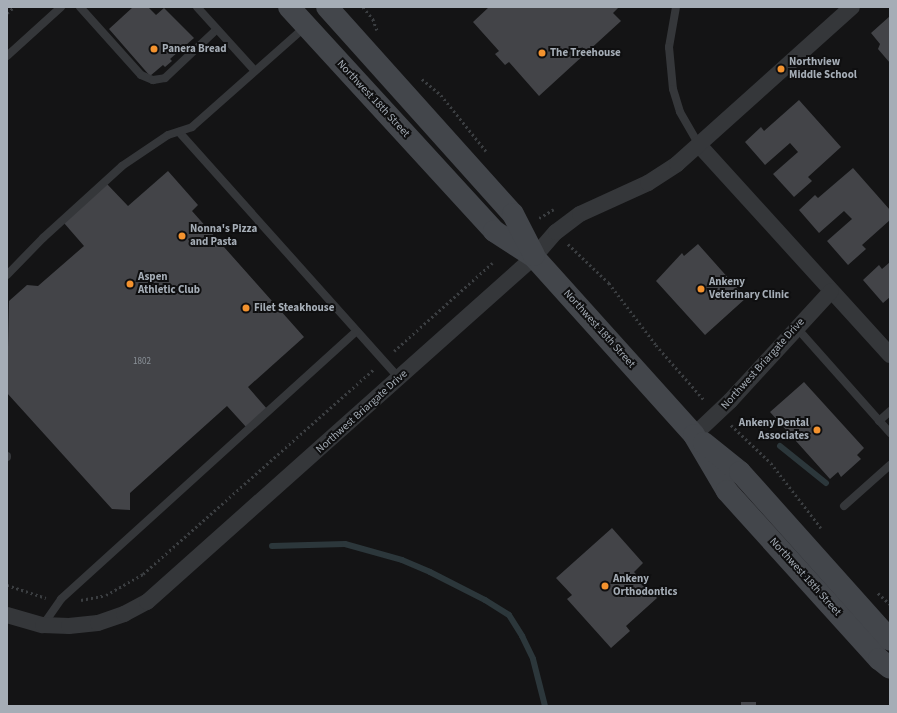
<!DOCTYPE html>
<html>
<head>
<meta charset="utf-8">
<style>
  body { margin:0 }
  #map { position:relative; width:897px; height:713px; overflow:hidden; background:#141415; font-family:"Source Sans 3",sans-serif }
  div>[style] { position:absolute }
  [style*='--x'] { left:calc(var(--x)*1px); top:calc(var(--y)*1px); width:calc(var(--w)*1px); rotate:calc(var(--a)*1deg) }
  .stream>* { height:6px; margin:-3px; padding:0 3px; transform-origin:3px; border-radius:3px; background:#2c373b }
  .building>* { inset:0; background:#434448; transform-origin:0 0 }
  .path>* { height:2.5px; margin-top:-1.25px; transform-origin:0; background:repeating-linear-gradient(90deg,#3b3e41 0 2px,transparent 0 5px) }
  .lane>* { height:8px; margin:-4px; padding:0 4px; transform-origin:4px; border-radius:4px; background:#35373a }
  .street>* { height:16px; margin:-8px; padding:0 8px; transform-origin:8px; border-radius:8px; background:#35373a }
  .secondary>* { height:22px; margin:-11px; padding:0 11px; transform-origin:11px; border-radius:11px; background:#43464b }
  .dots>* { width:11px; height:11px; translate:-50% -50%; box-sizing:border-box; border:2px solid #0f0f10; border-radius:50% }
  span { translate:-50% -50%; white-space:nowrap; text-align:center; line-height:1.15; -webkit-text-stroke:4px #0f0f10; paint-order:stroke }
  .number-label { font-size:9px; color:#8c939a }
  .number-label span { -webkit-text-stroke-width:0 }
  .poi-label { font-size:11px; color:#a5adb6; font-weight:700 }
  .left { translate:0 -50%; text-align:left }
  .right { translate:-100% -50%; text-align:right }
  .street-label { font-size:11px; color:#a5adb6 }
  .frame { position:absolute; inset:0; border:8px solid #a5adb6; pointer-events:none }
</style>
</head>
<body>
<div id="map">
  <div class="stream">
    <i style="--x:780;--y:446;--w:59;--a:38.8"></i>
    <i style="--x:272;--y:546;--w:73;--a:-1.6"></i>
    <i style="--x:345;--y:544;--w:59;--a:15.7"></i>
    <i style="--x:402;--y:560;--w:30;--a:23"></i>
    <i style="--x:430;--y:572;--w:62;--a:27"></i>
    <i style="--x:485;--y:600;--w:28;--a:32"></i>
    <i style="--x:509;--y:615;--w:25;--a:58"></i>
    <i style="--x:522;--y:636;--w:25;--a:64"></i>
    <i style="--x:533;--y:659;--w:49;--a:75.7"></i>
  </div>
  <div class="building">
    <i style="clip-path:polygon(133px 7px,148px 7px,156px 15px,164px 8px,194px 38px,170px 59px,172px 61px,165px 67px,163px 65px,150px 76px,109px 29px)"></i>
    <i style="clip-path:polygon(489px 7px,619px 7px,613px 13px,621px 21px,539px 96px,509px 62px,505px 65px,495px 54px,499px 51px,473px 22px)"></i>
    <i style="clip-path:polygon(890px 16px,890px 63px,878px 49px,880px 44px,871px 33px)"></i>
    <i style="clip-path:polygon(799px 100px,841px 147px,808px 177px,812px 181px,794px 197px,773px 174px,798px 152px,790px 143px,765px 165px,745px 142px,761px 127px,764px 131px)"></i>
    <i style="clip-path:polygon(853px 168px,890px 210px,890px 220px,862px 245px,866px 249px,848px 265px,827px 241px,852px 219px,844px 211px,819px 233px,799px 210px,815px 195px,818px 198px)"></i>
    <i style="clip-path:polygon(168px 171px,198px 205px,192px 211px,304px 337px,248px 387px,268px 410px,247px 428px,227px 406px,130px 493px,130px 510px,112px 509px,7px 393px,9px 301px,27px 285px,38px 286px,84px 246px,64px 223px,107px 184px,128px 206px)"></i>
    <i style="clip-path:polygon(698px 244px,746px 298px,705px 335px,656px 281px,682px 253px,684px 256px)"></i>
    <i style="clip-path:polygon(890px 262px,890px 297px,883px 303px,863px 280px,879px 265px,882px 269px)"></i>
    <i style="clip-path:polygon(804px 382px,864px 448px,857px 455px,861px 459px,841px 477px,838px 472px,830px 479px,770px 412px)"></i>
    <i style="clip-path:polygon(612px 528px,643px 563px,634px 572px,657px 598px,626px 626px,630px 631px,611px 648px,567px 599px,572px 595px,556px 578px)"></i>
    <i style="left:741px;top:702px;width:15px;height:4px"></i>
  </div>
  <div class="path">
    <i style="--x:363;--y:7;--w:16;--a:50"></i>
    <i style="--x:373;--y:19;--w:12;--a:70"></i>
    <i style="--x:7;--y:13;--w:9;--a:-41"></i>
    <i style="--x:422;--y:79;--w:25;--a:40"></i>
    <i style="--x:441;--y:95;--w:72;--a:51.2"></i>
    <i style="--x:539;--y:218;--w:17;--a:-31"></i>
    <i style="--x:568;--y:244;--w:57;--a:43.6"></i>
    <i style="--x:609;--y:283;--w:78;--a:52.8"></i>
    <i style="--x:656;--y:345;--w:74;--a:48.8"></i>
    <i style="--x:394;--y:351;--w:132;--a:-41.9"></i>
    <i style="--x:731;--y:425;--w:55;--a:43.5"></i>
    <i style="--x:771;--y:463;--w:82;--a:52.4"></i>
    <i style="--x:7;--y:585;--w:41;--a:18.4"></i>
    <i style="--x:878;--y:593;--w:16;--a:43"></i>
    <i style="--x:81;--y:600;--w:25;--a:-11"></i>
    <i style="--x:106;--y:595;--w:43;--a:-29.6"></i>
    <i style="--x:143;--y:574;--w:309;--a:-41.6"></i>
  </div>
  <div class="lane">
    <i style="--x:80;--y:7;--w:91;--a:48.1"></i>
    <i style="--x:141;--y:75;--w:13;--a:23"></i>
    <i style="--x:153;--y:80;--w:12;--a:-9"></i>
    <i style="--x:165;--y:78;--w:71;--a:-43.3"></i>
    <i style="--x:197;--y:7;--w:86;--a:47.8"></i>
    <i style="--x:676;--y:7;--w:41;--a:99.9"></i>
    <i style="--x:669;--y:47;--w:42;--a:84.6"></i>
    <i style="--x:673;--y:89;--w:24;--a:73"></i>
    <i style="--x:680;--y:112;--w:38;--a:60"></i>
    <i style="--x:7;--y:56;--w:73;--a:-42.2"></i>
    <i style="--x:179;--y:132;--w:330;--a:48.2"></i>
    <i style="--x:7;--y:275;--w:52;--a:-45.8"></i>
    <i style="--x:43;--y:238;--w:107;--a:-42.3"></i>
    <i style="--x:122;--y:166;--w:55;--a:-34"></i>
    <i style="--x:168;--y:135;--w:25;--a:-18"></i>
    <i style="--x:192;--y:127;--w:152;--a:-41.5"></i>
    <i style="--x:796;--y:327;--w:142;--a:48.4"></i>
    <i style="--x:879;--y:421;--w:15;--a:-42"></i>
    <i style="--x:7;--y:456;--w:1;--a:90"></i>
    <i style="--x:844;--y:506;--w:62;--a:-41.7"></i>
    <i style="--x:43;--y:625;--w:32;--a:-55"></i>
    <i style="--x:61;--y:599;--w:399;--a:-42.2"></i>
  </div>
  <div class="street">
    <i style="--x:699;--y:145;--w:284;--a:47.7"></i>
    <i style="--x:694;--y:435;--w:50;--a:-43.4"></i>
    <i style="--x:730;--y:401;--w:149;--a:-47.4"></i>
    <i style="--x:7;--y:615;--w:37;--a:16"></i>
    <i style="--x:43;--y:625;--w:26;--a:2"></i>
    <i style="--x:69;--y:626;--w:29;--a:-6"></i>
    <i style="--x:98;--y:623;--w:28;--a:-19"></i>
    <i style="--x:124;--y:614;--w:26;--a:-28"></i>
    <i style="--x:147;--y:602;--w:518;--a:-41.72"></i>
    <i style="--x:534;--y:257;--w:33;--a:-49"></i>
    <i style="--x:556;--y:232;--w:30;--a:-37"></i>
    <i style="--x:580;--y:214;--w:75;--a:-24.5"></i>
    <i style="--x:648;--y:183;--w:35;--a:-33"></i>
    <i style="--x:677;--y:164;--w:235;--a:-41.9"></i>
  </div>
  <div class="secondary">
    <i style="--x:289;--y:7;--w:304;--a:47.5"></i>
    <i style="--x:494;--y:231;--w:48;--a:33"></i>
    <i style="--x:534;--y:257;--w:239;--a:48"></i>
    <i style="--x:694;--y:435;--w:65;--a:59.5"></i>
    <i style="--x:727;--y:491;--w:227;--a:47.9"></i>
    <i style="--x:879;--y:659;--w:14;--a:39"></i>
    <i style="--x:327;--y:7;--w:278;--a:48.1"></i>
    <i style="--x:513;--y:214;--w:46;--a:62.9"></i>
    <i style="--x:704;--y:443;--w:46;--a:38.9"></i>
    <i style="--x:740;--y:472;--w:225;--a:48.2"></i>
  </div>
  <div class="dots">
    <i style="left:154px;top:49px;background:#f3922e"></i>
    <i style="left:542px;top:53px;background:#f3922e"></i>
    <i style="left:781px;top:69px;background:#f3922e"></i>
    <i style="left:182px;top:236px;background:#f3922e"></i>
    <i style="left:130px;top:284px;background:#f3922e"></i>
    <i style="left:701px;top:289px;background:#f3922e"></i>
    <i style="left:246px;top:308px;background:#f3922e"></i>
    <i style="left:817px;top:430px;background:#f3922e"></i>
    <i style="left:605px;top:586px;background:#f3922e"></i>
  </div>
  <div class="number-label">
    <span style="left:142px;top:362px">1802</span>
  </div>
  <div class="poi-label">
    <span class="left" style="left:162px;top:49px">Panera Bread</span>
    <span class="left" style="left:550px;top:53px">The Treehouse</span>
    <span class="left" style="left:789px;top:69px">Northview<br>Middle School</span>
    <span class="left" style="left:190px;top:236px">Nonna's Pizza<br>and Pasta</span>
    <span class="left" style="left:138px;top:284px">Aspen<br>Athletic Club</span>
    <span class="left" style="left:709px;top:289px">Ankeny<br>Veterinary Clinic</span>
    <span class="left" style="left:254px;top:308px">Filet Steakhouse</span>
    <span class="right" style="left:809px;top:430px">Ankeny Dental<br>Associates</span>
    <span class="left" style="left:613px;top:586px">Ankeny<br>Orthodontics</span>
  </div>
  <div class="street-label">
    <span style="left:373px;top:99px;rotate:47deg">Northwest 18th Street</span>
    <span style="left:599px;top:329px;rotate:48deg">Northwest 18th Street</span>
    <span style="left:763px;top:364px;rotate:-48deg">Northwest Briargate Drive</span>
    <span style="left:362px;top:412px;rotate:-42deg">Northwest Briargate Drive</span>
    <span style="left:805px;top:577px;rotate:48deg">Northwest 18th Street</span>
  </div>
  <div class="frame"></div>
</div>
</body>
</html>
